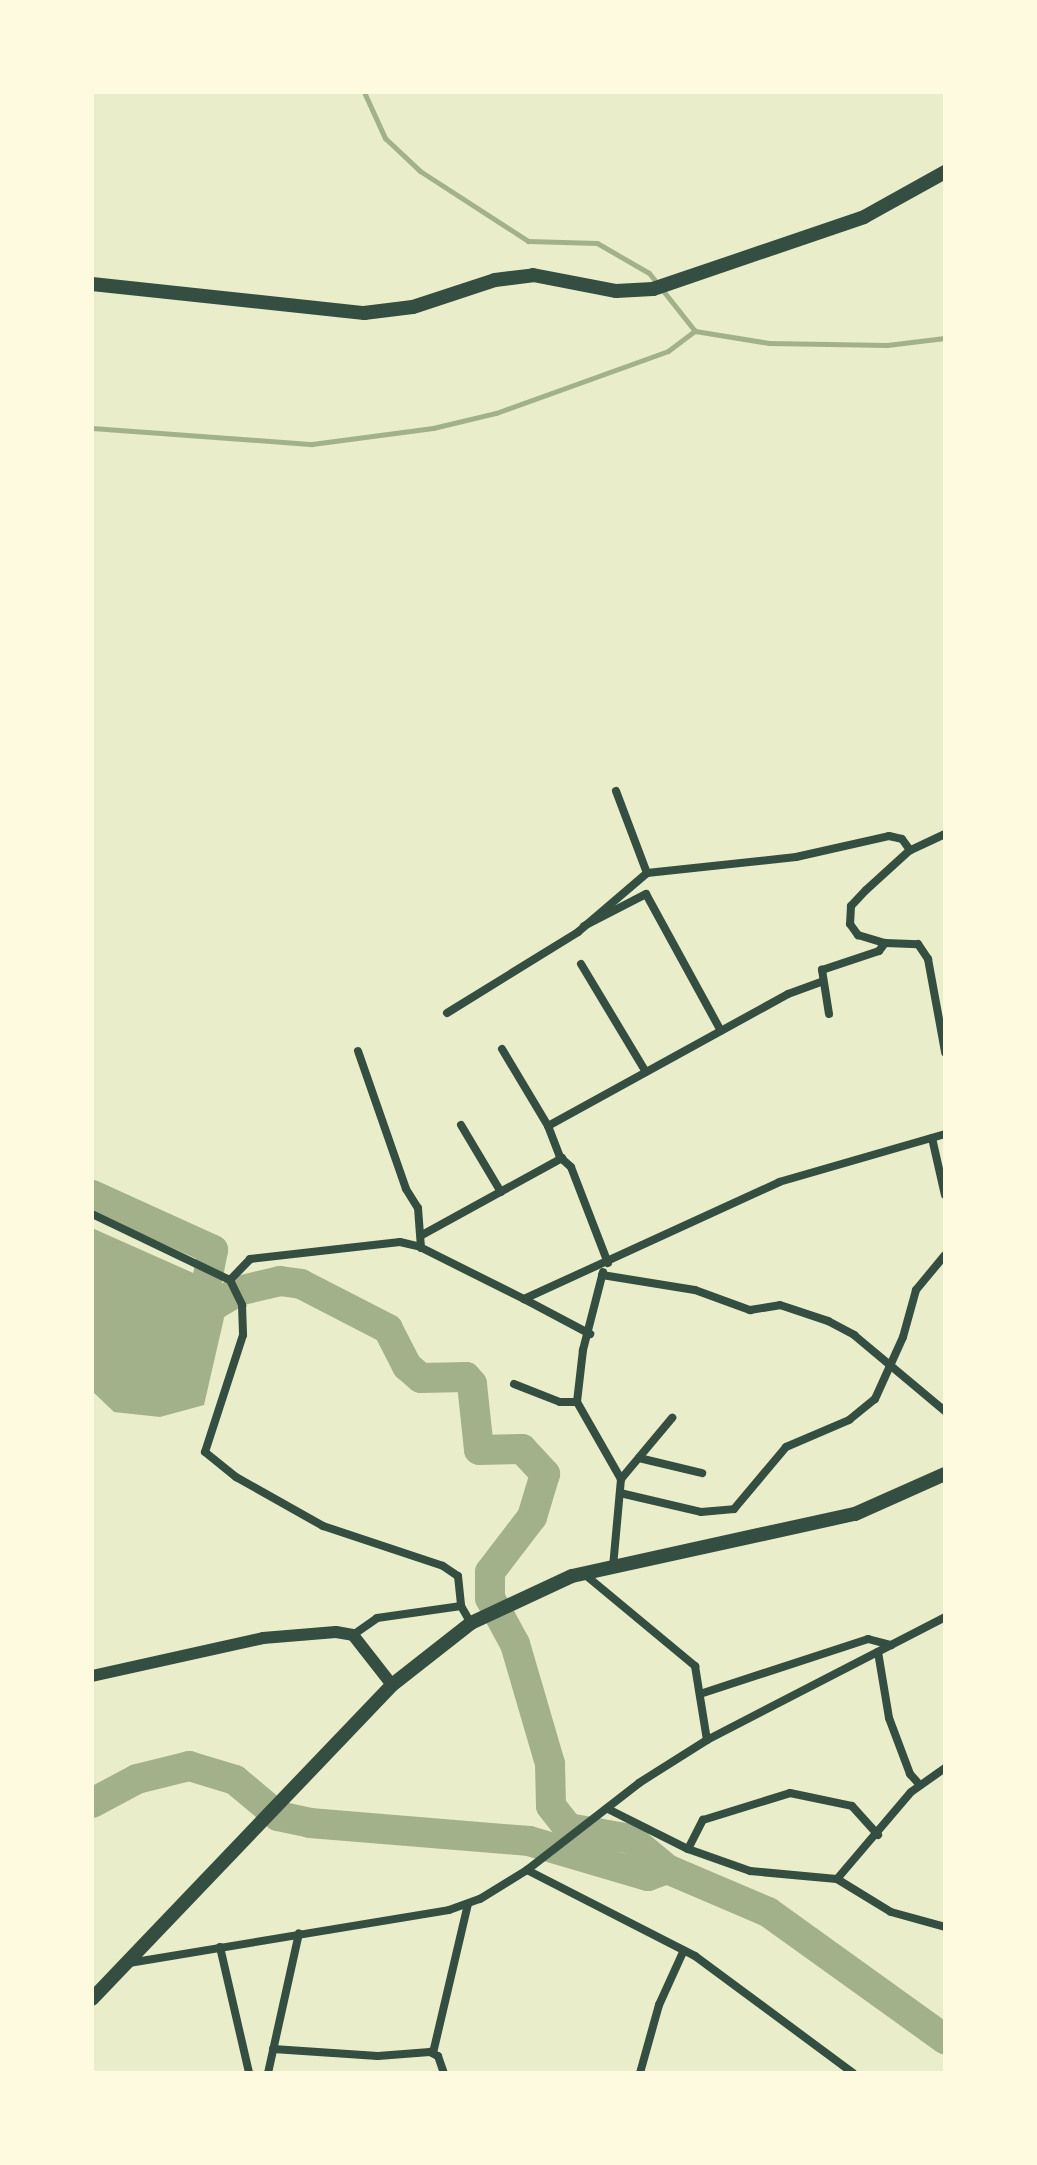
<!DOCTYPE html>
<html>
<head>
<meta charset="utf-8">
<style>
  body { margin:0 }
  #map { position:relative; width:1037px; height:2165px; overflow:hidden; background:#e9edc9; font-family:Karla,sans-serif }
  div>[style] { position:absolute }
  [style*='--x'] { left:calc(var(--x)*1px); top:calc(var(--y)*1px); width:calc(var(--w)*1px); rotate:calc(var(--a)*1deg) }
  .water>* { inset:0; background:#a3b18a }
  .stream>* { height:5px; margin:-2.5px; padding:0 2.5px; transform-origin:2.5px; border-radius:2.5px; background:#a3b18a }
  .river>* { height:30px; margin:-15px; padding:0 15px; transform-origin:15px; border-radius:15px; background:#a3b18a }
  .minor>* { height:8px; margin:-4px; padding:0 4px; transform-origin:4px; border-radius:4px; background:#344e41 }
  .tertiary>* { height:12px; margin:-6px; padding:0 6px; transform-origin:6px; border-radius:6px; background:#344e41 }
  .secondary>* { height:14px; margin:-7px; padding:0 7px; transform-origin:7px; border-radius:7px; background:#344e41 }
  .primary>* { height:14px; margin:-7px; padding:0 7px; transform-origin:7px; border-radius:7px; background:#344e41 }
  span { translate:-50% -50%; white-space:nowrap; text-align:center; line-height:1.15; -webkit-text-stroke:6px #fefae0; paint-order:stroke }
  .frame { position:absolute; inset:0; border:94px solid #fefae0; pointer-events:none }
</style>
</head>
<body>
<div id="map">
  <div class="water">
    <i style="clip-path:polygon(92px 1228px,209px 1280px,224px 1318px,204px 1405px,160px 1417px,114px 1412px,92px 1391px)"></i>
  </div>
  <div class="stream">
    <i style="--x:364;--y:92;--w:51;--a:65.5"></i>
    <i style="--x:385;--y:138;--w:48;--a:43.3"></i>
    <i style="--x:420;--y:171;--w:129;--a:32.9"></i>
    <i style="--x:528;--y:241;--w:69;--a:1.7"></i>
    <i style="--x:597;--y:243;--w:60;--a:30"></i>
    <i style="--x:649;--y:273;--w:74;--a:51.6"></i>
    <i style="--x:695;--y:331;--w:75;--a:9.2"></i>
    <i style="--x:769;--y:343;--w:118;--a:1"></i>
    <i style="--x:887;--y:345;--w:58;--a:-6.9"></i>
    <i style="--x:92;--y:428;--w:221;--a:4.2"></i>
    <i style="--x:312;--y:444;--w:122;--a:-7.5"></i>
    <i style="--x:433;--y:428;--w:65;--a:-13.4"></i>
    <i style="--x:496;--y:413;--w:183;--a:-19.8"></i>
    <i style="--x:668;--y:351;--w:34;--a:-37"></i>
  </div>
  <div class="river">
    <i style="--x:92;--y:1195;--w:133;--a:24.4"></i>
    <i style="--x:213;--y:1250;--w:37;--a:101"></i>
    <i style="--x:206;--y:1286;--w:21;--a:65"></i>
    <i style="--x:215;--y:1305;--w:27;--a:-31"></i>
    <i style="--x:238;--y:1291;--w:43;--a:-13.4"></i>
    <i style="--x:280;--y:1281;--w:21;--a:8"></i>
    <i style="--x:301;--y:1284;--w:98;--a:27.3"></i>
    <i style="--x:388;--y:1329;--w:42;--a:62.8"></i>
    <i style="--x:407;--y:1366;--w:18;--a:41"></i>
    <i style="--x:421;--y:1378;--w:45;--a:-1.3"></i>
    <i style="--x:466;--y:1377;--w:9;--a:49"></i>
    <i style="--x:472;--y:1384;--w:66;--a:83.9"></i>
    <i style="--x:479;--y:1450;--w:43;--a:-1.3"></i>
    <i style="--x:522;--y:1449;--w:34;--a:47"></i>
    <i style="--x:545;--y:1474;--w:45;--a:106.8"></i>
    <i style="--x:532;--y:1517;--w:69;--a:127.4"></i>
    <i style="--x:490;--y:1572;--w:26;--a:90"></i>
    <i style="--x:490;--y:1598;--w:52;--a:61.5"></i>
    <i style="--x:515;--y:1644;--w:125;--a:73.7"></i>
    <i style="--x:550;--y:1764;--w:42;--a:88.6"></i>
    <i style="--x:551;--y:1806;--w:28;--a:52"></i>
    <i style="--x:568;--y:1828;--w:64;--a:9.9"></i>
    <i style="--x:631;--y:1839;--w:47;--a:39.8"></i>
    <i style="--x:92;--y:1803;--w:51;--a:-28.1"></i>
    <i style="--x:137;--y:1779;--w:54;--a:-14"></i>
    <i style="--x:189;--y:1766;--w:48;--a:16.9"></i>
    <i style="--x:235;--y:1780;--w:56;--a:39.9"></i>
    <i style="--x:278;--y:1816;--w:33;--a:12"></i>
    <i style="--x:310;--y:1823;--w:220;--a:4.7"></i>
    <i style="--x:529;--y:1841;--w:124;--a:16.4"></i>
    <i style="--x:648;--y:1876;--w:20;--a:-20"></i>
    <i style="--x:667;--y:1869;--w:110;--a:23.1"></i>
    <i style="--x:768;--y:1912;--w:218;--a:35.7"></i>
  </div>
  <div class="minor">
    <i style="--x:616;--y:791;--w:88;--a:69.3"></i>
    <i style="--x:647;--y:873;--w:150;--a:-6.1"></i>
    <i style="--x:796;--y:857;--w:95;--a:-12.7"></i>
    <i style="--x:889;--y:836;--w:13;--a:13"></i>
    <i style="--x:902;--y:839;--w:14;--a:54"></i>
    <i style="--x:945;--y:834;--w:38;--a:155"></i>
    <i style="--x:910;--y:850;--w:59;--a:137.7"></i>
    <i style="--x:866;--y:890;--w:22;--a:133"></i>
    <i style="--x:851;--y:906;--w:18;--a:93"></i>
    <i style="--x:850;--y:924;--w:14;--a:54"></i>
    <i style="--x:858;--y:935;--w:28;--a:17"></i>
    <i style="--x:885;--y:943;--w:33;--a:2"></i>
    <i style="--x:918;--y:944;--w:18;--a:56"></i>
    <i style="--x:928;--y:959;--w:95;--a:79.6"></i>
    <i style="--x:584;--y:926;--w:70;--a:-27.3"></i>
    <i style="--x:646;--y:894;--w:156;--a:61.3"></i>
    <i style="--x:581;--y:964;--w:126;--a:59"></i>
    <i style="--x:447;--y:1013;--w:154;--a:-31.7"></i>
    <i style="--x:578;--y:932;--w:91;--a:-40.5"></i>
    <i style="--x:829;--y:1014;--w:45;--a:-99"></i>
    <i style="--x:822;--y:970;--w:60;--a:-18.4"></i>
    <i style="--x:879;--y:951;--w:10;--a:-53"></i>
    <i style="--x:502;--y:1049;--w:90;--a:59.1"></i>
    <i style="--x:358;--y:1051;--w:146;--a:70.8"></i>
    <i style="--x:406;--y:1189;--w:22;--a:58"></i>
    <i style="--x:418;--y:1208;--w:40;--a:85.7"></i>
    <i style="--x:461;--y:1125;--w:78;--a:59.2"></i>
    <i style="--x:932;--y:1138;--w:58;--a:77.2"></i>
    <i style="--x:92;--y:1214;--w:153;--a:25.6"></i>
    <i style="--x:230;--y:1280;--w:29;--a:-46"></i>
    <i style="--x:250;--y:1259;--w:151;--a:-6.5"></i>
    <i style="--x:400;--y:1242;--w:18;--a:13"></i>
    <i style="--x:418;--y:1246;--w:119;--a:26.6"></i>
    <i style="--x:524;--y:1299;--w:281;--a:-24.6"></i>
    <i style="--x:779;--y:1182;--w:173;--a:-16.1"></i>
    <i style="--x:422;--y:1235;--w:160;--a:-28.8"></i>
    <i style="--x:608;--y:1263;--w:103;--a:-111.1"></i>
    <i style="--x:571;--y:1167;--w:15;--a:-138"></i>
    <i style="--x:560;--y:1157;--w:33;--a:-111"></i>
    <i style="--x:548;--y:1126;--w:274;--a:-28.8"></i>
    <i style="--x:788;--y:994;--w:35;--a:-20"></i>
    <i style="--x:603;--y:1272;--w:81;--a:104.4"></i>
    <i style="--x:583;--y:1350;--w:52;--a:96.6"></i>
    <i style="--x:577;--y:1402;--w:89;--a:60.3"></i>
    <i style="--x:621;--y:1479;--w:88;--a:95.2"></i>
    <i style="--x:602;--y:1275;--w:94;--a:9.2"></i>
    <i style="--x:695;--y:1290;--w:59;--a:20"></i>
    <i style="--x:750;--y:1310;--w:30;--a:-9"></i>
    <i style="--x:780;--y:1305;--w:51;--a:18.4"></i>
    <i style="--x:828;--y:1321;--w:30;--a:28"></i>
    <i style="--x:854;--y:1335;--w:119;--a:39.9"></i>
    <i style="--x:230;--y:1280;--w:28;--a:64"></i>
    <i style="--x:242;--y:1305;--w:30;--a:88"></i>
    <i style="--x:243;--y:1335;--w:123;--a:108"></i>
    <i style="--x:205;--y:1452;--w:40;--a:39"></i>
    <i style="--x:236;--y:1477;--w:100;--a:29.4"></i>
    <i style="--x:323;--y:1526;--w:126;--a:18.4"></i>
    <i style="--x:443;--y:1566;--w:18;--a:34"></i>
    <i style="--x:458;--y:1576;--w:30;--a:84"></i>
    <i style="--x:461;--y:1606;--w:20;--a:60"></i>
    <i style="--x:524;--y:1299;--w:75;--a:27.9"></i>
    <i style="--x:514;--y:1384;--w:49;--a:21.4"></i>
    <i style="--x:560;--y:1402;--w:17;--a:0"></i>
    <i style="--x:639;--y:1458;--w:65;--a:13.4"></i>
    <i style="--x:621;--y:1479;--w:80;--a:-50.1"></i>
    <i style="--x:620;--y:1493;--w:83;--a:13.2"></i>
    <i style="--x:701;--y:1512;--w:33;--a:-5"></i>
    <i style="--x:734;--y:1509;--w:81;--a:-50"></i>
    <i style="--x:786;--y:1447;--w:69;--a:-23.2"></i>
    <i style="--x:849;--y:1420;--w:33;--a:-39"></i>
    <i style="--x:875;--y:1399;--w:68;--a:-65.7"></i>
    <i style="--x:903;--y:1337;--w:49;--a:-74.5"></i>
    <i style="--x:916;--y:1290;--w:45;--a:-50.4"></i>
    <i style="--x:583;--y:1573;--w:146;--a:39.7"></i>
    <i style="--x:695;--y:1666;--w:75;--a:80.8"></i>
    <i style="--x:353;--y:1635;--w:29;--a:-35"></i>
    <i style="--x:377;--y:1618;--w:85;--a:-8.1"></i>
    <i style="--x:878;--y:1652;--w:67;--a:80.5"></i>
    <i style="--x:889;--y:1718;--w:60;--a:69.4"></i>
    <i style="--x:910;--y:1774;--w:15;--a:48"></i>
    <i style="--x:700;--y:1694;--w:177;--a:-18.1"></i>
    <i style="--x:868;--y:1639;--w:24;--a:15"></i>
    <i style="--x:608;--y:1809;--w:89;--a:26.6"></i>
    <i style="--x:688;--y:1849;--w:66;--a:19.5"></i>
    <i style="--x:750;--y:1871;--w:87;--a:5.3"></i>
    <i style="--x:837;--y:1879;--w:63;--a:31.4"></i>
    <i style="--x:891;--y:1912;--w:56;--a:15.5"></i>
    <i style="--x:688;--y:1849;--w:33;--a:-63"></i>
    <i style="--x:703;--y:1820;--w:91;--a:-17.2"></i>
    <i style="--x:790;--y:1793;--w:63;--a:11.8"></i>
    <i style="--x:852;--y:1806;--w:39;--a:48"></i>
    <i style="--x:527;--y:1870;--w:189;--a:27.1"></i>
    <i style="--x:695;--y:1956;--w:197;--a:36.5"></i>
    <i style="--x:837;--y:1879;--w:114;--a:-49.6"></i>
    <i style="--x:911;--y:1792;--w:42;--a:-35.2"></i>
    <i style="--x:220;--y:1947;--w:129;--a:77"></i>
    <i style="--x:129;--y:1963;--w:324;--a:-9.4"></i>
    <i style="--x:449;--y:1910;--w:33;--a:-20"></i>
    <i style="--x:480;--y:1899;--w:55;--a:-31.7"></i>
    <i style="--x:527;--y:1870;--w:142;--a:-37.8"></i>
    <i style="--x:639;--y:1783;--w:80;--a:-32.3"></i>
    <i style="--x:707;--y:1740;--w:268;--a:-27.3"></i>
    <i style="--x:273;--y:2049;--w:105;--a:3.8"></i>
    <i style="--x:378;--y:2056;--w:52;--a:-4.4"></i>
    <i style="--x:430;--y:2052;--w:9;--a:27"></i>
    <i style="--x:438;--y:2056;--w:18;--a:71"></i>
    <i style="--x:433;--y:2053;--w:153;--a:-76.8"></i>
    <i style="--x:268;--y:2073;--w:143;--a:-77.5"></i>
    <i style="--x:640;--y:2073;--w:71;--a:-74.4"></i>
    <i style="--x:659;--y:2005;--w:60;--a:-65.6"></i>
  </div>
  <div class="tertiary">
    <i style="--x:92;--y:1676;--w:175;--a:-12.5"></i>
    <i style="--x:263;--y:1638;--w:73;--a:-4.7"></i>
    <i style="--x:336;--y:1632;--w:17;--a:10"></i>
    <i style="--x:353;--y:1635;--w:63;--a:52"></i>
  </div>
  <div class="secondary">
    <i style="--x:92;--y:284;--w:274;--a:6.1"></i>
    <i style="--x:364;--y:313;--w:49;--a:-7"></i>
    <i style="--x:413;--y:307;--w:86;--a:-18.2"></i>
    <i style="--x:495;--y:280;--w:38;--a:-7"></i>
    <i style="--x:533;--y:275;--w:85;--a:10.9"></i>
    <i style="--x:616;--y:291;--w:37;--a:-3"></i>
    <i style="--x:653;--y:289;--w:223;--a:-18.8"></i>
    <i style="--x:864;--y:217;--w:93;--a:-29.1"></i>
  </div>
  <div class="primary">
    <i style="--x:92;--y:1999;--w:434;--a:-46.3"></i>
    <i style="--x:392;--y:1685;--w:100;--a:-38.1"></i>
    <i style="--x:471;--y:1623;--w:111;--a:-25"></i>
    <i style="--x:572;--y:1576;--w:290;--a:-12.4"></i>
    <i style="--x:855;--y:1514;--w:98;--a:-24"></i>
  </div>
  <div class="frame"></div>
</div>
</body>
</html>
